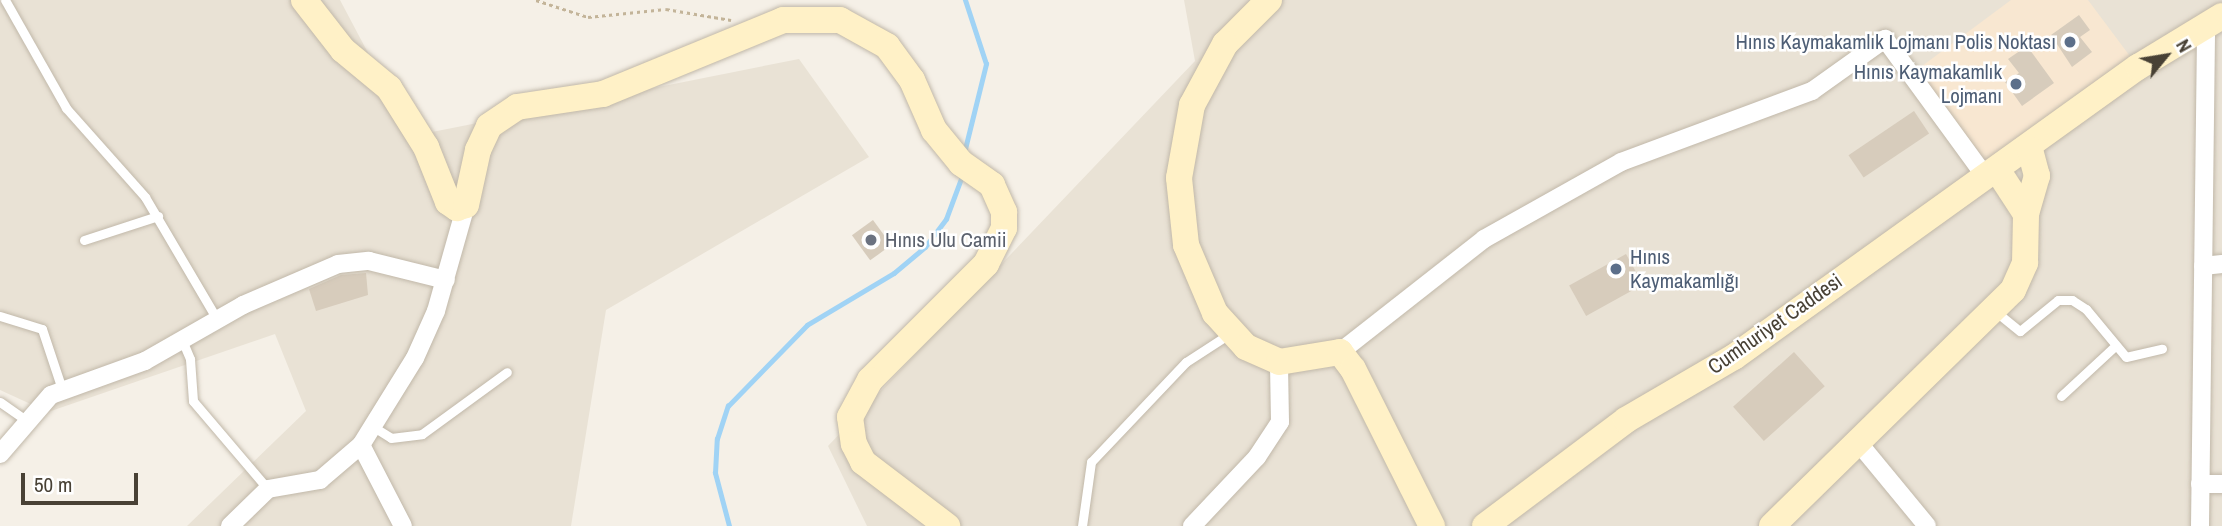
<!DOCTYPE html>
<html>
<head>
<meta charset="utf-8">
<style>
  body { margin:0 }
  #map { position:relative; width:2222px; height:526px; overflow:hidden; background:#f5f0e7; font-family:"Archivo Narrow",sans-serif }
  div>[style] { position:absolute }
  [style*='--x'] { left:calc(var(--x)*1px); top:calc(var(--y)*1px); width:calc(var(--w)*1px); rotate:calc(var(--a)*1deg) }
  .residential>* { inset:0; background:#e9e2d5 }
  .commercial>* { inset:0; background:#f8e7d1 }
  .stream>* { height:4.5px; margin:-2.25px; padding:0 2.25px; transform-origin:2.25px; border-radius:2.25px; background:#a0d3f5 }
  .building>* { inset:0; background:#d7ccbc; transform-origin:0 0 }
  .path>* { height:2.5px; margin-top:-1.25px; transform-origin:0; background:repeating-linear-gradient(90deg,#c3b499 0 3.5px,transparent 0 7px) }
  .roads { filter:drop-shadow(0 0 2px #c1b8a9) drop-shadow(0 0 2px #c1b8a9) }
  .lane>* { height:9px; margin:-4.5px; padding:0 4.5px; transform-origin:4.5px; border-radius:4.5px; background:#fff }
  .street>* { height:18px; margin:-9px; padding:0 9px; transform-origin:9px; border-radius:9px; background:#fff }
  .secondary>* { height:26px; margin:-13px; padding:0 13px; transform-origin:13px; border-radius:13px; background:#fff1c7 }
  .dots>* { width:19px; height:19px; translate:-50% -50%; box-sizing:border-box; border:4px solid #fff; border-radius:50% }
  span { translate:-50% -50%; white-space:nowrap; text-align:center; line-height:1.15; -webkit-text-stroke:5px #fff; paint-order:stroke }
  .service-label { font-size:21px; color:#4e5e75 }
  .right { translate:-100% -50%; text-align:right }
  .left { translate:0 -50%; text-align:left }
  .worship-label { font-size:21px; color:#5b616d }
  .street-label { font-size:21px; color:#484135 }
  .north { position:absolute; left:2131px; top:21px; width:70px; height:70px; -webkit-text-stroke:5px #fff; paint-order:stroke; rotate:60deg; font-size:19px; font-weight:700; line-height:28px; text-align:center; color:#484135 }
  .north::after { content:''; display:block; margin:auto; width:24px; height:32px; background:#484135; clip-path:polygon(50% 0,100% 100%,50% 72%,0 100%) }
  .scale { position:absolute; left:21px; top:473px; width:117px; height:32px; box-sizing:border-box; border:4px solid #484135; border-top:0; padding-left:9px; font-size:21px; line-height:24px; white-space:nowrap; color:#484135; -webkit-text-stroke:5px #fff; paint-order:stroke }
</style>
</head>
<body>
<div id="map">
  <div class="residential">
    <i style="clip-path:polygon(0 0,340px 0,412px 136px,799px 59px,869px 157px,606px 310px,571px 526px,187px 526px,306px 411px,275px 334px,48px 412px,0 390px)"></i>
    <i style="clip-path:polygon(1184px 0,2222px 0,2222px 526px,867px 526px,828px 446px,1195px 61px)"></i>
  </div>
  <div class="commercial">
    <i style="clip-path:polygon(2011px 0,2088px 0,2138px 67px,1987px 179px,1910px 75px)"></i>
  </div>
  <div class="stream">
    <i style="--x:964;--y:153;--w:92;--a:-76.1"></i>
    <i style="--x:986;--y:64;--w:67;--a:-108.2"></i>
    <i style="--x:729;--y:526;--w:55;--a:-104.8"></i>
    <i style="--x:715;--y:473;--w:34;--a:-87"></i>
    <i style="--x:717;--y:439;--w:35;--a:-72"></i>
    <i style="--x:728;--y:406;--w:113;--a:-45.7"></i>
    <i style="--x:807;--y:325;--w:101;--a:-30.9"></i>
    <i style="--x:894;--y:273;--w:40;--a:-40"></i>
    <i style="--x:925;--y:247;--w:35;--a:-53"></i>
    <i style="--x:946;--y:219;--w:46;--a:-69.6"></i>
  </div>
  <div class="building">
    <i style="clip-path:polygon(2079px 15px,2090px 30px,2080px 37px,2092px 52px,2072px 67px,2051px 35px)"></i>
    <i style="clip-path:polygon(2027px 46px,2054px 83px,2022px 106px,2005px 82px,2019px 73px,2008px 59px)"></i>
    <i style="left:1914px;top:111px;width:27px;height:79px;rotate:56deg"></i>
    <i style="left:873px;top:220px;width:31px;height:26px;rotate:54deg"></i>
    <i style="left:1626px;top:254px;width:35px;height:65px;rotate:61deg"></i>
    <i style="clip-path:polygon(366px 273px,368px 295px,316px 311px,309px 289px,341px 275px)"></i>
    <i style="left:1794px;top:352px;width:46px;height:82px;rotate:48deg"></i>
  </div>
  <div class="path">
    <i style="--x:536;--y:0;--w:55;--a:18.1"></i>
    <i style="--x:588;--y:17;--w:78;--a:-5.9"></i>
    <i style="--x:666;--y:9;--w:66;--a:9.6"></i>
  </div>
  <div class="roads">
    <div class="lane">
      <i style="--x:5;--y:0;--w:124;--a:60.5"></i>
      <i style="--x:66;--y:108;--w:119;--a:48.4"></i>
      <i style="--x:145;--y:197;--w:142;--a:59.5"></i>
      <i style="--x:84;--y:240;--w:78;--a:-18"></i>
      <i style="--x:1995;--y:311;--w:32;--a:39"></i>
      <i style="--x:2020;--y:331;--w:49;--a:-39.2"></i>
      <i style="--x:2058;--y:300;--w:14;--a:0"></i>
      <i style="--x:2072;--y:300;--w:17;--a:33"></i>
      <i style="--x:2086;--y:309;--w:62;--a:50.2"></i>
      <i style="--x:2126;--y:357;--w:37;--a:-13"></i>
      <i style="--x:0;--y:316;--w:44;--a:17.2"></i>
      <i style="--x:42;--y:329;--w:63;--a:71.6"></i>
      <i style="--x:182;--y:340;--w:21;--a:67"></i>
      <i style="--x:190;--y:359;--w:42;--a:85.9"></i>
      <i style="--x:193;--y:401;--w:116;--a:49.6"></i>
      <i style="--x:2061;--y:396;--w:74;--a:-42.8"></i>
      <i style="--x:0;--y:402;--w:32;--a:35"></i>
      <i style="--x:372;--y:426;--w:22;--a:32"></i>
      <i style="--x:391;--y:438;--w:31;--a:-7"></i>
      <i style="--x:422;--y:434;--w:105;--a:-36.1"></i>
      <i style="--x:1082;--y:526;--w:65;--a:-82"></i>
      <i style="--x:1091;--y:462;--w:138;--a:-46.5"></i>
      <i style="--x:1186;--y:362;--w:51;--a:-33.1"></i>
    </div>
    <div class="street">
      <i style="--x:2203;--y:266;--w:19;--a:-6"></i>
      <i style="--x:1340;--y:352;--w:183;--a:-38.1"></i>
      <i style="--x:1484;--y:239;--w:157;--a:-29.3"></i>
      <i style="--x:1621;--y:162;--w:204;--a:-20.4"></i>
      <i style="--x:1812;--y:91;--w:90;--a:-35.5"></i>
      <i style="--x:1885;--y:39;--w:173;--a:53.9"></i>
      <i style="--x:1857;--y:441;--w:110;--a:50.5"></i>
      <i style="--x:361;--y:445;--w:91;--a:62.6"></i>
      <i style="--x:0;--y:454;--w:78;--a:-49.2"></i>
      <i style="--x:51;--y:395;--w:100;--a:-19.9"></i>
      <i style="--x:145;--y:361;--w:113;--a:-29.7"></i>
      <i style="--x:243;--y:305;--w:103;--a:-23.3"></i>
      <i style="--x:338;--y:264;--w:31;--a:-6"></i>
      <i style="--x:369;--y:261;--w:79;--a:13.9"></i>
      <i style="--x:2200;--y:484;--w:22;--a:0"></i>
      <i style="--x:230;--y:526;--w:53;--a:-44.2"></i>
      <i style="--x:268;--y:489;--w:53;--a:-9.8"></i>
      <i style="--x:320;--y:480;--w:54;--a:-40.5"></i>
      <i style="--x:361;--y:445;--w:102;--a:-58.2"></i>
      <i style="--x:415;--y:358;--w:51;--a:-65.9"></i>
      <i style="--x:436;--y:311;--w:110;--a:-74.2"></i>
      <i style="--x:1192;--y:526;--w:95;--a:-46.7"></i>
      <i style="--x:1257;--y:457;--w:42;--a:-56.7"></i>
      <i style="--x:1280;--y:422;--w:60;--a:-91"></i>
      <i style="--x:2200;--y:526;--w:499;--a:-89.3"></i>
    </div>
    <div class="secondary">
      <i style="--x:304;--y:0;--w:63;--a:52"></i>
      <i style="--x:343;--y:50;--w:60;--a:39.6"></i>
      <i style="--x:389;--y:88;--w:70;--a:57.9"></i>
      <i style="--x:426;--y:147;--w:59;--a:68.2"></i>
      <i style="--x:448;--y:202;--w:11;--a:34"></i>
      <i style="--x:457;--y:208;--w:9;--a:-18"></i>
      <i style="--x:466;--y:205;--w:56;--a:-77.7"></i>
      <i style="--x:478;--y:150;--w:26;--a:-65"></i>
      <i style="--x:489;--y:126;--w:34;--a:-34"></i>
      <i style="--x:517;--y:107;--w:87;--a:-8.6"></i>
      <i style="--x:603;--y:94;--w:195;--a:-22.3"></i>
      <i style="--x:783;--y:20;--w:57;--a:0"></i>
      <i style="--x:840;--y:20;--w:54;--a:29"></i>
      <i style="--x:887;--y:46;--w:42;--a:53.7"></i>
      <i style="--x:912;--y:80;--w:55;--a:66.3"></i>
      <i style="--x:934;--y:130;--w:43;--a:50.7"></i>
      <i style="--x:961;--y:163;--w:38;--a:35"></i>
      <i style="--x:992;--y:185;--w:30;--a:66"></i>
      <i style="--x:1004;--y:212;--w:16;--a:90"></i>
      <i style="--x:1004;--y:228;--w:40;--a:116.6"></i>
      <i style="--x:986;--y:264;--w:164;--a:135"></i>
      <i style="--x:870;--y:380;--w:42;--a:118.4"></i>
      <i style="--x:850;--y:417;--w:27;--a:82"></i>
      <i style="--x:854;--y:444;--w:20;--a:63"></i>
      <i style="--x:863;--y:462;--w:106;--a:37.3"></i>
      <i style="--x:1269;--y:0;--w:62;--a:135"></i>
      <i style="--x:1225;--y:44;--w:69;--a:118.4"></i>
      <i style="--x:1192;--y:105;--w:74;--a:100.1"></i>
      <i style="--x:1179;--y:178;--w:67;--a:84"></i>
      <i style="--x:1186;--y:245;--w:74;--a:66.9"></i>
      <i style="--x:1215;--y:313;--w:46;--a:47.6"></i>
      <i style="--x:1246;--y:347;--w:36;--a:24"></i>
      <i style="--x:1279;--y:362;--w:62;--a:-9.3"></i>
      <i style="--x:1340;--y:352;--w:21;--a:53"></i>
      <i style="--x:1353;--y:369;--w:176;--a:63.3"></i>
      <i style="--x:1998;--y:171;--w:51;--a:56.9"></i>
      <i style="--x:1485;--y:526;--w:176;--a:-36.9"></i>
      <i style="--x:1626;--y:420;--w:125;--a:-30.3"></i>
      <i style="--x:1734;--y:357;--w:497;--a:-35.7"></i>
      <i style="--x:2138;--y:67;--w:98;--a:-31.3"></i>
      <i style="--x:1772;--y:526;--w:337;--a:-44.4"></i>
      <i style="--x:2013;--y:290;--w:30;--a:-66"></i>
      <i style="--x:2025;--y:263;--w:49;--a:-88.8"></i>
      <i style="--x:2026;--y:214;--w:40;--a:-74"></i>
      <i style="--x:2037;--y:176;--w:28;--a:-105"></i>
    </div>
  </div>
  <div class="dots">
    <i style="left:2070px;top:42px;background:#5c6f8a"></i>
    <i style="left:2016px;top:84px;background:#5c6f8a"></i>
    <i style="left:871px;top:240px;background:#6b7280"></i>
    <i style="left:1616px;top:269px;background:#5c6f8a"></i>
  </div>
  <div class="service-label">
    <span class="right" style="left:2056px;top:42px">Hınıs Kaymakamlık Lojmanı Polis Noktası</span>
    <span class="right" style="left:2002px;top:84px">Hınıs Kaymakamlık<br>Lojmanı</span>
    <span class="left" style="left:1630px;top:269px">Hınıs<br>Kaymakamlığı</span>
  </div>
  <div class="worship-label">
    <span class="left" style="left:885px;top:240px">Hınıs Ulu Camii</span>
  </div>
  <div class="street-label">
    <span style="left:1775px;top:324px;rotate:-35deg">Cumhuriyet Caddesi</span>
  </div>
  <div class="north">N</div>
  <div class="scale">50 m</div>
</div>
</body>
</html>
